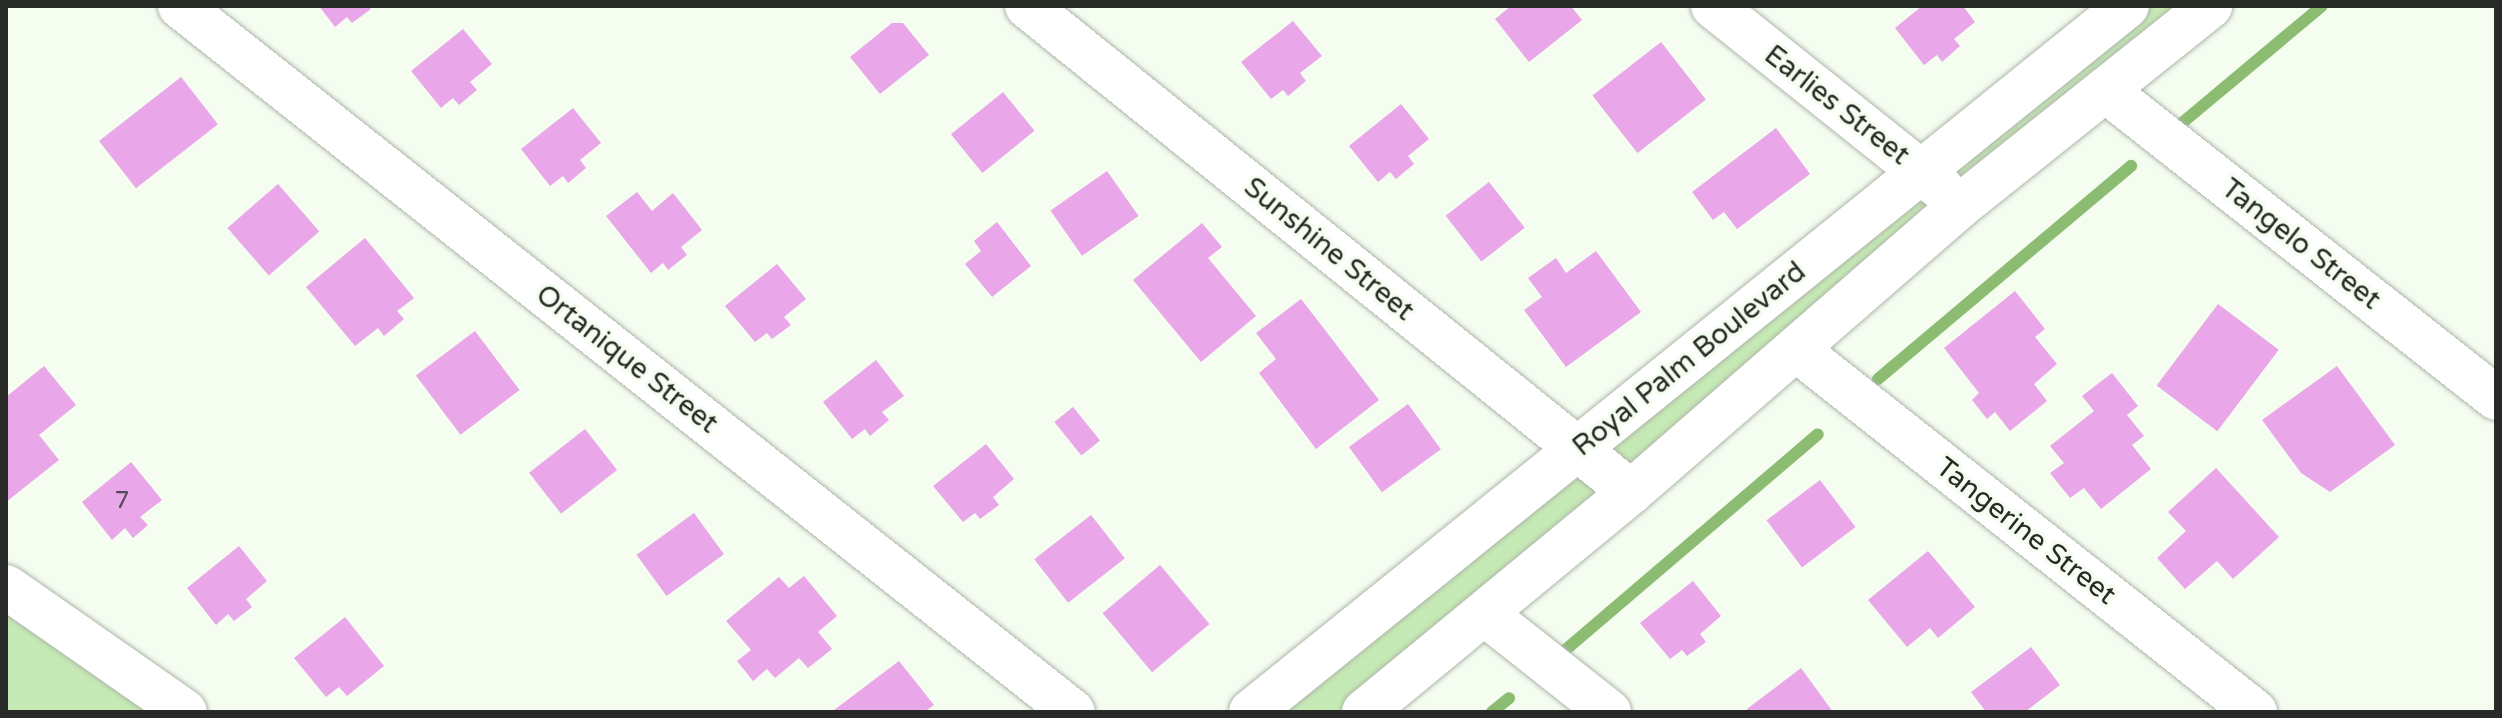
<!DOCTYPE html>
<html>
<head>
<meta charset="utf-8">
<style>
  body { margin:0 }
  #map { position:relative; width:2502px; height:718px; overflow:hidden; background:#f4fdf0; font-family:"Varela Round",sans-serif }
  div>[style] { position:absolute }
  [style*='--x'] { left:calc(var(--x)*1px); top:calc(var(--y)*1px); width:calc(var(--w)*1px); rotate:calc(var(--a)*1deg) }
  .green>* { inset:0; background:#c6eab5 }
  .stream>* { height:12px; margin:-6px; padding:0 6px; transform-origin:6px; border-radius:6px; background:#8bbc71 }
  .building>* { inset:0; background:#e9a7e9; transform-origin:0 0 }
  .roads { filter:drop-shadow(0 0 2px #aeb6aa) drop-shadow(0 0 2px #aeb6aa) }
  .minor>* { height:44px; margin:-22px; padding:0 22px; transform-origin:22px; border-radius:22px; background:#fff }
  span { translate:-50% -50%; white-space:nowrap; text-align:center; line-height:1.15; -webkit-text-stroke:7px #f4fdf0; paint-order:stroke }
  .number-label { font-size:24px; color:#584957 }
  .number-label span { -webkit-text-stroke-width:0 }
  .street-label { font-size:28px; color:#272a26 }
  .frame { position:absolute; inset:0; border:8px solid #272a26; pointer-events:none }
</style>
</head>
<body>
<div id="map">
  <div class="green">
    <i style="clip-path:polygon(2127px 6px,2214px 6px,1364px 712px,1251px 712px)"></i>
    <i style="clip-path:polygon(6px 576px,196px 712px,6px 712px)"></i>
  </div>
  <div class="stream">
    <i style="--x:2182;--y:123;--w:182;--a:-39.9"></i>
    <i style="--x:1878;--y:379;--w:331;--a:-40.1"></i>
    <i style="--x:1563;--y:652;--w:335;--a:-40.5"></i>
    <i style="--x:1492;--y:712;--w:22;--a:-39"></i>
  </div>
  <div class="building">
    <i style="clip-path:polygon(319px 6px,368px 6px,371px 9px,352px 23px,347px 17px,335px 27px)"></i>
    <i style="clip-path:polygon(1511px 6px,1571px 6px,1582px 20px,1529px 62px,1495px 19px)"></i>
    <i style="clip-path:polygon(1922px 6px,1963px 6px,1975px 22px,1954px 39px,1960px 46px,1942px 62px,1937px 55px,1924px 65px,1895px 28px)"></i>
    <i style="clip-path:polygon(1293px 21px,1322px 56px,1300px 73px,1306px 81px,1288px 96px,1283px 90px,1271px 99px,1241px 62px)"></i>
    <i style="clip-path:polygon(892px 23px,903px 23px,929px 55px,880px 94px,850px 57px)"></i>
    <i style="clip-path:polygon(463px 29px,492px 64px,470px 82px,477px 90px,459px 105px,453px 98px,441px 108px,411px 71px)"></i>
    <i style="left:1661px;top:42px;width:73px;height:87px;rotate:52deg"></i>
    <i style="left:181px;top:77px;width:60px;height:104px;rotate:52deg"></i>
    <i style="left:1003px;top:92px;width:50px;height:67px;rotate:51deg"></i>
    <i style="clip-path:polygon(1401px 104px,1429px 139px,1408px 156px,1414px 164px,1396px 179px,1390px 172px,1378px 182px,1349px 146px)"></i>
    <i style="clip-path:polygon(573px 108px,601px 143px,580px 160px,586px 168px,568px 183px,563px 176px,550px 186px,521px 149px)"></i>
    <i style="clip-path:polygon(1776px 128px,1810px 174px,1737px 229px,1724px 212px,1713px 220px,1692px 192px)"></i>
    <i style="left:1107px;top:171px;width:55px;height:69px;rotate:55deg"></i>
    <i style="left:1489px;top:182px;width:58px;height:55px;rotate:52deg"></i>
    <i style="left:278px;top:184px;width:63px;height:67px;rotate:49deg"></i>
    <i style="clip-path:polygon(637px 192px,652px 211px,673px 193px,702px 230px,681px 247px,687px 255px,668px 270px,663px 263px,651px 273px,606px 216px)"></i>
    <i style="clip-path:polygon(997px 222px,1031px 266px,992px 297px,965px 264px,981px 251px,974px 241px)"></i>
    <i style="clip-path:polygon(1202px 223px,1222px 247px,1208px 258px,1256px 316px,1201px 362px,1133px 280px)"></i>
    <i style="clip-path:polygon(365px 238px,414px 298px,397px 311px,404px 319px,384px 336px,378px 328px,355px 346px,306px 287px)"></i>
    <i style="clip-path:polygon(1596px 251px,1641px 312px,1566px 367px,1524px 310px,1542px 297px,1528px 278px,1556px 258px,1566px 273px)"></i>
    <i style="clip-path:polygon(777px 264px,806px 299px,784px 317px,791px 325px,772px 339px,767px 333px,755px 342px,725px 306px)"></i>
    <i style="clip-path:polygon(2015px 291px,2045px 329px,2035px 337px,2057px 364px,2034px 384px,2047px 401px,2010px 431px,1995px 412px,1987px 419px,1972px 400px,1979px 393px,1944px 348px)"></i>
    <i style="clip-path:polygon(1301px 299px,1379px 400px,1316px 449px,1259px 373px,1276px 359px,1256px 333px)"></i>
    <i style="left:2218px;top:304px;width:76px;height:102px;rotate:37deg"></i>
    <i style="left:475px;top:331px;width:74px;height:74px;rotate:53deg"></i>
    <i style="clip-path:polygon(876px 360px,904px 396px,882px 412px,889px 420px,870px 436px,865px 429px,852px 439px,823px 402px)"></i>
    <i style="clip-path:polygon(44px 366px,76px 405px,39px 435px,59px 460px,6px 502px,6px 397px)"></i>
    <i style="clip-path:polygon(2337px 366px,2395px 445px,2330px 492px,2301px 473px,2262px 420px)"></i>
    <i style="clip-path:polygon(2112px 373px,2138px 406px,2127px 415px,2144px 436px,2132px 445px,2151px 469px,2101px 509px,2084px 488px,2070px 498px,2050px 473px,2064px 463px,2050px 446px,2094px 411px,2082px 396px)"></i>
    <i style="left:1408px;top:404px;width:56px;height:73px;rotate:54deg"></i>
    <i style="left:1073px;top:407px;width:43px;height:24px;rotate:51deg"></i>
    <i style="left:585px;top:429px;width:52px;height:71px;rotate:52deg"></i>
    <i style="clip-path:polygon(986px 444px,1014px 479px,993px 497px,999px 505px,980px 519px,975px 513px,963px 522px,933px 486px)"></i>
    <i style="clip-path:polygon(131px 462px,162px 500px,140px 517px,148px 525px,133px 538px,125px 528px,112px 540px,82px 502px)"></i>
    <i style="clip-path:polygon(2216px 468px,2279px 537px,2233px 579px,2217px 561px,2185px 589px,2157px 558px,2186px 531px,2168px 512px)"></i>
    <i style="left:1820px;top:480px;width:59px;height:67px;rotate:53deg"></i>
    <i style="left:694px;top:513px;width:51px;height:71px;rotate:54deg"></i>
    <i style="left:1091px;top:515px;width:55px;height:72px;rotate:52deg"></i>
    <i style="clip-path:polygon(239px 546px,267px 581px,246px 599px,252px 607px,234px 621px,228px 614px,216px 625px,187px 588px)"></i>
    <i style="clip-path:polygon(1928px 551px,1975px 607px,1938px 638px,1930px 628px,1907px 647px,1868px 600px)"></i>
    <i style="left:1160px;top:565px;width:77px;height:75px;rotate:50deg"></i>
    <i style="clip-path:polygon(804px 576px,837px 616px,818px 632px,832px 649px,808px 668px,799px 658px,775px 678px,767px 669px,753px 681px,737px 661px,751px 650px,726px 621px,779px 577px,789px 588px)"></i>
    <i style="clip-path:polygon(1693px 581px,1721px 616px,1700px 634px,1706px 642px,1687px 656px,1682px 650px,1670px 659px,1640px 623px)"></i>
    <i style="clip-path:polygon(345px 617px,384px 666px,347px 696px,339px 687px,326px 697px,294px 658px)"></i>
    <i style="clip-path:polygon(2031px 647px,2060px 685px,2025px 712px,1986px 712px,1971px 692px)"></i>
    <i style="clip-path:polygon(899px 661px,934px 705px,924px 712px,834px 710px)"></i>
    <i style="clip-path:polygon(1801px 668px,1833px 712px,1749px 712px,1747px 709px)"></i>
  </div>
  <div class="roads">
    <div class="minor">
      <i style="--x:180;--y:6;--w:1138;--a:38.33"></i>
      <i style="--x:1027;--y:6;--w:775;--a:38.82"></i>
      <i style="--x:1713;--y:6;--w:293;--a:38.6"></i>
      <i style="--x:2105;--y:90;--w:498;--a:38.2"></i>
      <i style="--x:1797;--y:350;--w:584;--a:38.32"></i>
      <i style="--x:6;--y:587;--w:218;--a:34.9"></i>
      <i style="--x:1485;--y:614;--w:158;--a:38.3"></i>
      <i style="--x:1251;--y:712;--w:1125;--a:-38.87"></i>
      <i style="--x:1364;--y:712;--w:346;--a:-39.5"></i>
      <i style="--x:1631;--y:492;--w:437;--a:-41"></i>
      <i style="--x:1961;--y:205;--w:319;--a:-38.6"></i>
    </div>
  </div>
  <div class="number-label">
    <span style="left:122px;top:501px">7</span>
  </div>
  <div class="street-label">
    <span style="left:1837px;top:105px;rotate:38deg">Earlies Street</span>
    <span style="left:2301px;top:244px;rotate:38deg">Tangelo Street</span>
    <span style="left:1329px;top:249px;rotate:39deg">Sunshine Street</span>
    <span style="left:627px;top:359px;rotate:38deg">Ortanique Street</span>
    <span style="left:1689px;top:359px;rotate:-39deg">Royal Palm Boulevard</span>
    <span style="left:2026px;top:531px;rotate:38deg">Tangerine Street</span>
  </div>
  <div class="frame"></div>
</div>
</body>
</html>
